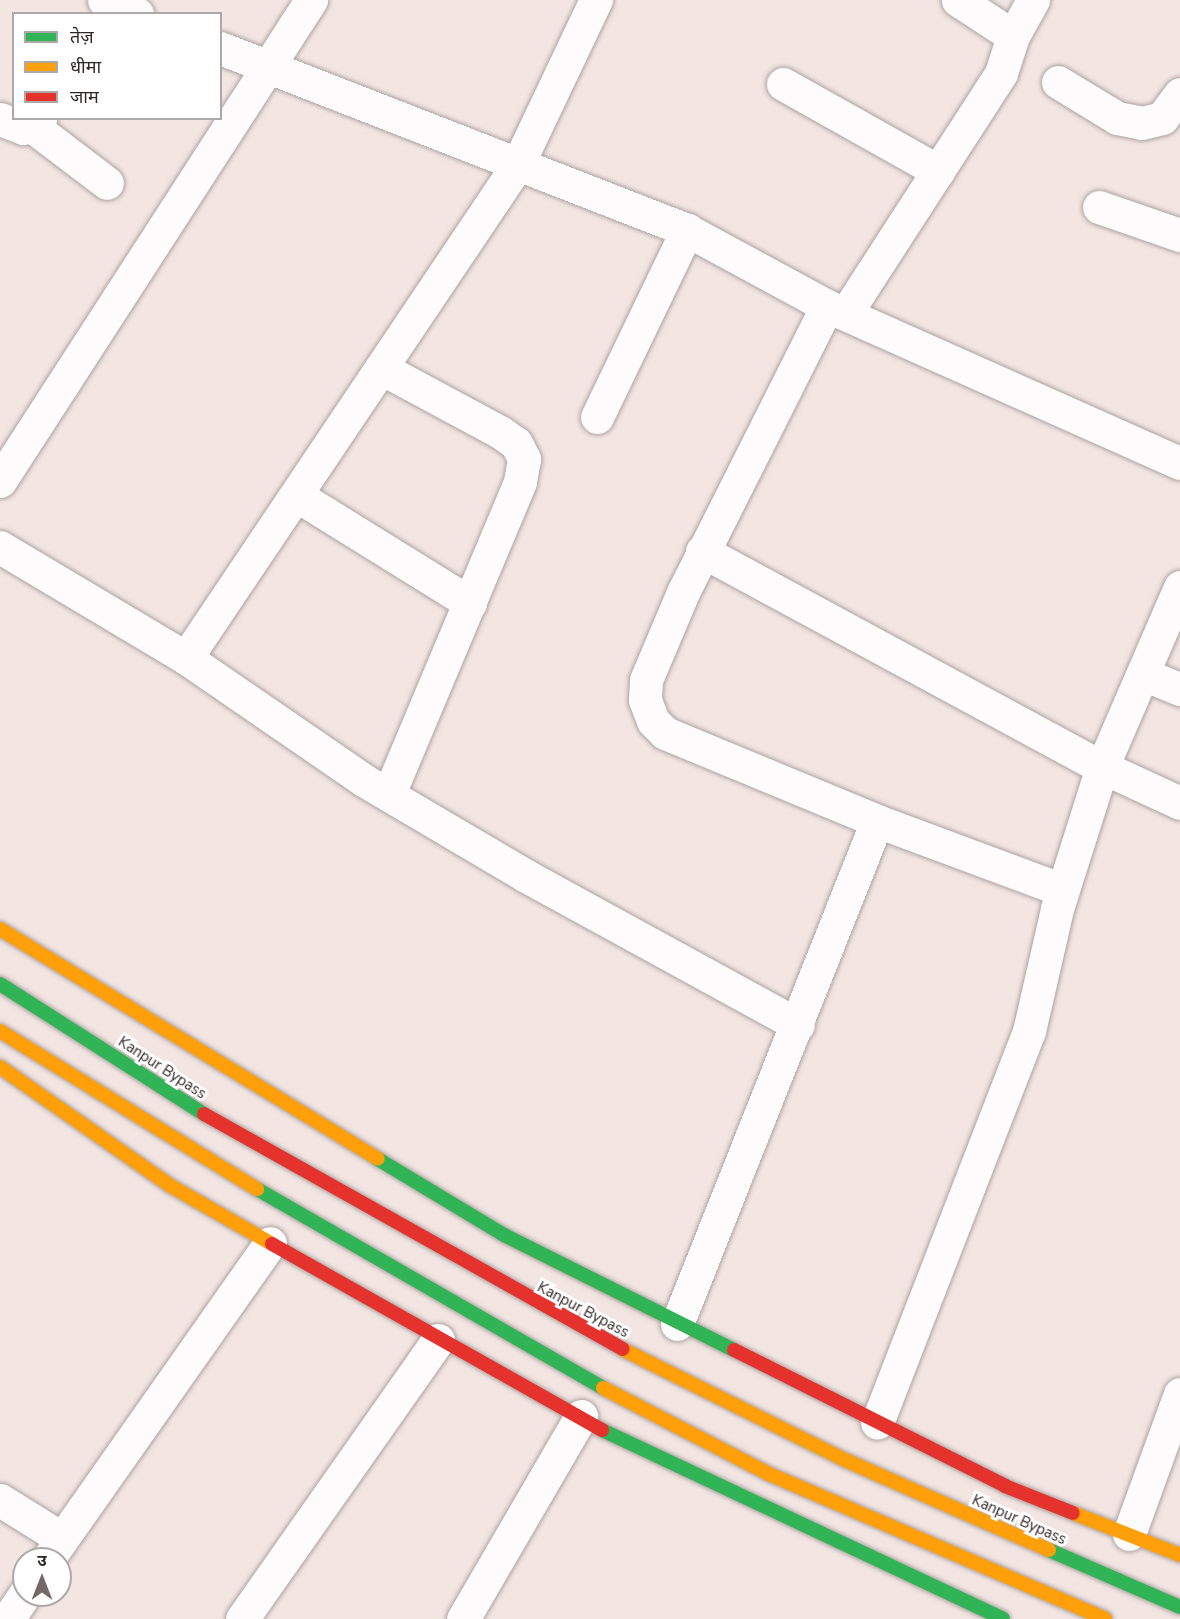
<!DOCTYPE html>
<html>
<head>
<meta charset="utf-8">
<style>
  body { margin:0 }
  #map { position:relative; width:1180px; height:1619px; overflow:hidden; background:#f2e5e2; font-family:"Nunito Sans","Noto Sans Devanagari",sans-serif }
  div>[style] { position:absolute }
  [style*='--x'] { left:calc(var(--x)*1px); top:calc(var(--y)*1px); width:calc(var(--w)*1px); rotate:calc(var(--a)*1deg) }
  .roads { filter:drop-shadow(0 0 2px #ada3a1) drop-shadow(0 0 2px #ada3a1) }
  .street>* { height:33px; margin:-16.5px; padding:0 16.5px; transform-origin:16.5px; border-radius:16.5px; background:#fdfbfb }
  .fast>* { height:14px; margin:-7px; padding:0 7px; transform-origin:7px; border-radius:7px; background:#30b455 }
  .slow>* { height:14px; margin:-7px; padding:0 7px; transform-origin:7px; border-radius:7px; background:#ff9f0a }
  .jam>* { height:14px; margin:-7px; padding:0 7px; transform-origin:7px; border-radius:7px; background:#e5322d }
  span { translate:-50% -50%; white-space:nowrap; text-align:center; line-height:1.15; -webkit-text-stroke:6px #fff; paint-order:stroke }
  .street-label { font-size:15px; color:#2f2725 }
  .legend { position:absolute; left:12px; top:12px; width:210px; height:108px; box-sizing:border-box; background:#fff; border:2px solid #aca9a8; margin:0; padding:8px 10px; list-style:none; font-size:18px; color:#2f2725 }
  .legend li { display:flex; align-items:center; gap:12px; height:30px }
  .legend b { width:30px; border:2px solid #aca9a8 }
  .north { position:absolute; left:12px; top:1547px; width:60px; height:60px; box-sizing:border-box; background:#fff; border:2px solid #aca9a8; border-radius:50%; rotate:0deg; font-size:16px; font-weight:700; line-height:24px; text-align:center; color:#2f2725 }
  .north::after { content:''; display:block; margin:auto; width:21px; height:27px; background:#736a67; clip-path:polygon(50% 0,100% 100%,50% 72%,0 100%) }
</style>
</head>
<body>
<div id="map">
  <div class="roads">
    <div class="street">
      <i style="--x:104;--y:0;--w:36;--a:23"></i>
      <i style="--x:1013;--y:36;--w:41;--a:-60.9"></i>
      <i style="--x:220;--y:48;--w:501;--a:21.29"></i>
      <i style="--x:687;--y:230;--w:159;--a:28.5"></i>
      <i style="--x:827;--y:306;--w:386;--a:24"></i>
      <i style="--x:1058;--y:82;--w:69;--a:31.4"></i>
      <i style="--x:1117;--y:118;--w:25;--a:11"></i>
      <i style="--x:1142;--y:123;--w:21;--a:-14"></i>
      <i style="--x:1162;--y:118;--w:30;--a:-53"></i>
      <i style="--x:783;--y:84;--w:178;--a:29.3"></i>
      <i style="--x:0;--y:119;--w:25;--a:21"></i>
      <i style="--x:23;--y:128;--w:20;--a:-30"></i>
      <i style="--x:32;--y:126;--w:94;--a:37.2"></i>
      <i style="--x:1099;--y:207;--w:86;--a:19.1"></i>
      <i style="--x:827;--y:306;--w:318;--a:116.7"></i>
      <i style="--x:684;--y:590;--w:98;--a:112.9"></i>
      <i style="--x:646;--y:680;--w:20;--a:93"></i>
      <i style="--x:645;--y:700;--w:22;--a:69"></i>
      <i style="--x:653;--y:721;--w:17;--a:45"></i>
      <i style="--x:665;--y:733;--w:230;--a:22.5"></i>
      <i style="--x:877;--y:821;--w:198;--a:20.4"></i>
      <i style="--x:846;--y:313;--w:286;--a:-57.1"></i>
      <i style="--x:1001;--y:73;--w:39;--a:-72"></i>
      <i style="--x:1013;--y:36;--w:66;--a:-146.8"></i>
      <i style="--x:381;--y:368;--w:135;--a:28.3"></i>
      <i style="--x:500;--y:432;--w:19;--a:35"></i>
      <i style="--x:516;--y:443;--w:18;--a:63"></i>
      <i style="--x:524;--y:459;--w:23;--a:100"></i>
      <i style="--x:520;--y:482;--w:338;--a:112.8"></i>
      <i style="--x:597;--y:417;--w:208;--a:-64.3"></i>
      <i style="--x:0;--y:481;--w:573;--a:-57.11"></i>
      <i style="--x:296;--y:495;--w:205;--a:31.8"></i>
      <i style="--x:0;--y:547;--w:217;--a:30.8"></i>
      <i style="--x:186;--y:658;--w:595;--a:-56.1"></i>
      <i style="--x:518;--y:164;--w:182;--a:-64.6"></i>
      <i style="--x:702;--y:551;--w:455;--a:28.4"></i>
      <i style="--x:1102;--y:767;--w:149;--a:107.6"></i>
      <i style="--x:1057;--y:909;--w:125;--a:102.9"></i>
      <i style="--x:1029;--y:1031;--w:420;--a:111.2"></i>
      <i style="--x:1180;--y:587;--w:196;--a:113.4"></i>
      <i style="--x:1102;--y:767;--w:86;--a:24.8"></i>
      <i style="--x:186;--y:658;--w:217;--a:34.5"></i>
      <i style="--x:365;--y:781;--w:187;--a:30.5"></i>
      <i style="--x:526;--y:876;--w:310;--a:28.7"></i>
      <i style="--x:1145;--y:675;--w:38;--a:22"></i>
      <i style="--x:677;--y:1324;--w:541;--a:-68.32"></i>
      <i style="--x:0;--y:1500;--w:72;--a:31.9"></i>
      <i style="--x:1129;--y:1534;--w:149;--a:-70"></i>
      <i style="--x:48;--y:1559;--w:386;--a:-54.9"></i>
      <i style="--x:8;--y:1619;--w:29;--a:-56"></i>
      <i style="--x:242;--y:1619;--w:341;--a:-54.9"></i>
      <i style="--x:463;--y:1619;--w:235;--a:-59.8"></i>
    </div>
    <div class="fast">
      <i style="--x:0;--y:984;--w:242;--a:32.5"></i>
      <i style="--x:378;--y:1159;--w:147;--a:31.1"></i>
      <i style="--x:504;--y:1235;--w:257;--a:26.6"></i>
      <i style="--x:257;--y:1189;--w:399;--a:29.9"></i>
      <i style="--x:602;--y:1430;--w:443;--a:25.2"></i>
      <i style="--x:1049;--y:1550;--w:143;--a:23.5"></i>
    </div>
    <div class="slow">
      <i style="--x:0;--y:929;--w:442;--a:31.3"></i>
      <i style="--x:0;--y:1031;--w:302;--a:31.6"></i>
      <i style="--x:0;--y:1067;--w:206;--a:34.9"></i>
      <i style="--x:169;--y:1185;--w:119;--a:29.8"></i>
      <i style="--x:622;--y:1349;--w:249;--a:26.5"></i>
      <i style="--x:845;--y:1460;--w:223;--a:23.8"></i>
      <i style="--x:603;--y:1388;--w:187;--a:27.4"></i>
      <i style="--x:769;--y:1474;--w:366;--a:23.3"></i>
      <i style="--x:1073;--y:1513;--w:115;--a:21.4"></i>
    </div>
    <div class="jam">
      <i style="--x:204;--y:1114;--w:480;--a:29.3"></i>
      <i style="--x:272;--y:1244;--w:379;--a:29.4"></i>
      <i style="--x:734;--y:1350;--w:303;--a:26.6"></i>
      <i style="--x:1005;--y:1486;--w:73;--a:21.7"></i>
    </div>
  </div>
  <div class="street-label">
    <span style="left:162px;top:1068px;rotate:33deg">Kanpur Bypass</span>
    <span style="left:583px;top:1310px;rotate:28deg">Kanpur Bypass</span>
    <span style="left:1019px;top:1520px;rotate:24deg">Kanpur Bypass</span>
  </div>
  <ul class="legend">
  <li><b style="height:8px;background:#30b455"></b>तेज़</li>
  <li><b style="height:8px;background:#ff9f0a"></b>धीमा</li>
  <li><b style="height:8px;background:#e5322d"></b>जाम</li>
  </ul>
  <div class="north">उ</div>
</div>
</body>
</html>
